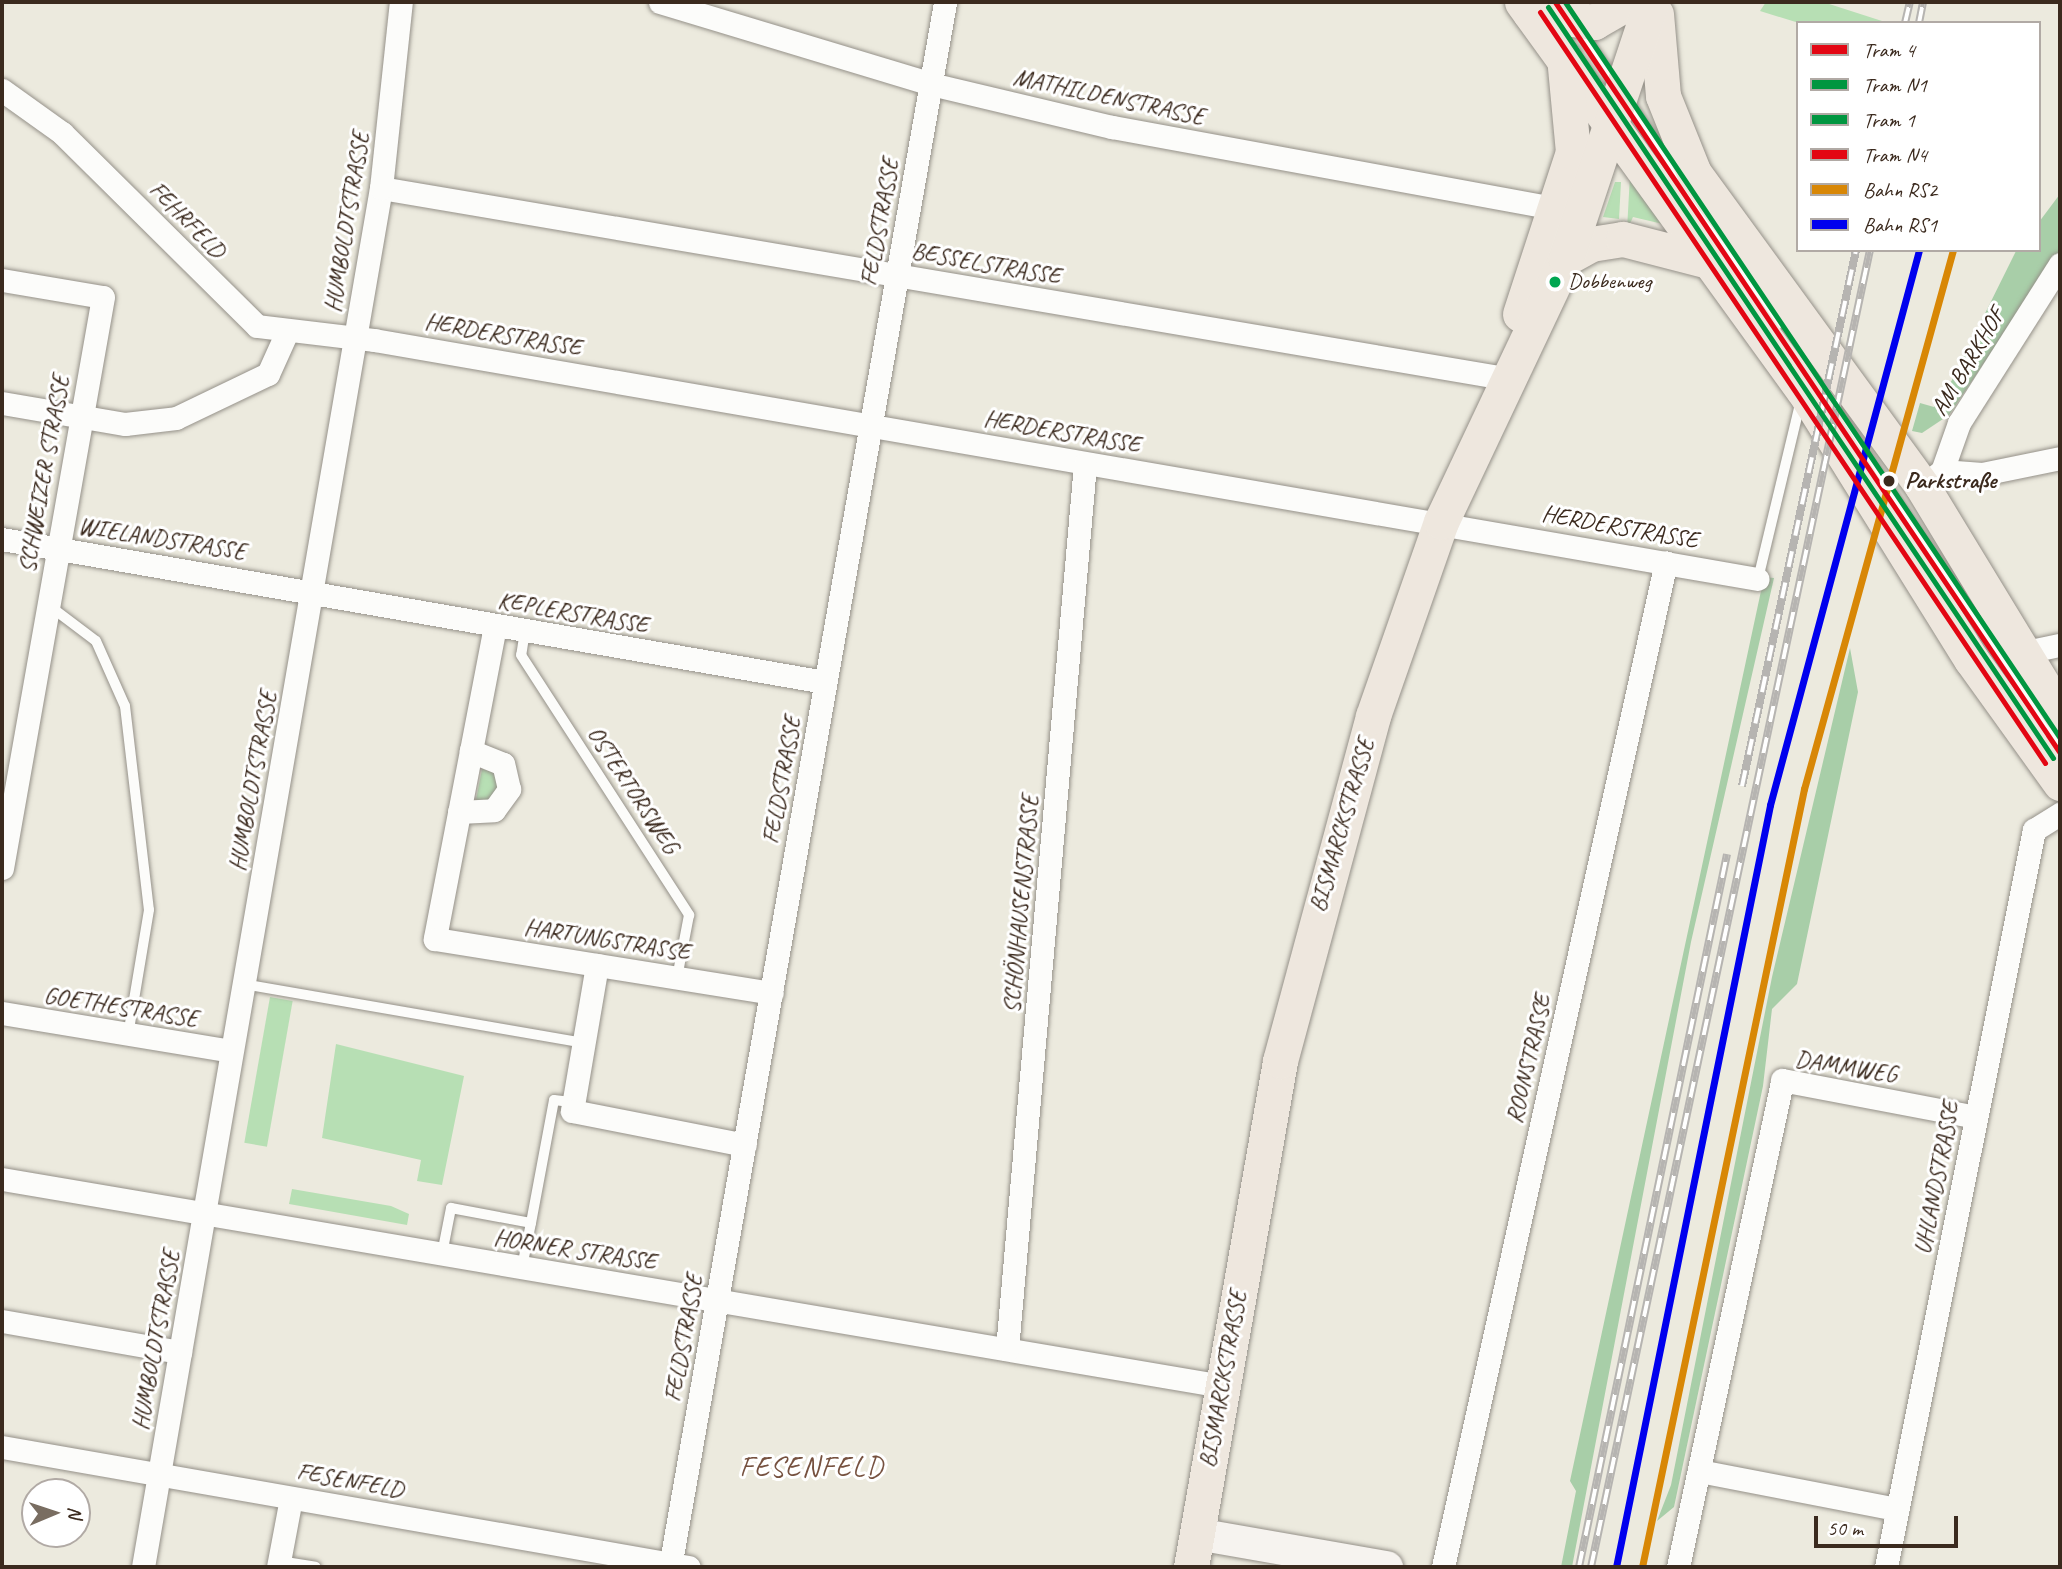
<!DOCTYPE html>
<html>
<head>
<meta charset="utf-8">
<style>
  body { margin:0 }
  #map { position:relative; width:2062px; height:1569px; overflow:hidden; background:#eceade; font-family:Caveat,sans-serif }
  div>[style] { position:absolute }
  [style*='--x'] { left:calc(var(--x)*1px); top:calc(var(--y)*1px); width:calc(var(--w)*1px); rotate:calc(var(--a)*1deg) }
  .green>* { inset:0; background:#b7dfb4; transform-origin:0 0 }
  .forest>* { inset:0; background:#a8cea8 }
  .roads { filter:drop-shadow(0 0 2px #959189) drop-shadow(0 0 2px #959189) }
  .lane>* { height:10px; margin:-5px; padding:0 5px; transform-origin:5px; border-radius:5px; background:#fcfcfa }
  .street>* { height:23px; margin:-11.5px; padding:0 11.5px; transform-origin:11.5px; border-radius:11.5px; background:#fcfcfa }
  .secondary>* { height:32px; margin:-16px; padding:0 16px; transform-origin:16px; border-radius:16px; background:#f6f3ef }
  .primary>* { height:35px; margin:-17.5px; padding:0 17.5px; transform-origin:17.5px; border-radius:17.5px; background:#eee7de }
  .rail>* { height:8px; margin-top:-4px; transform-origin:0; background:repeating-linear-gradient(90deg,#fff 0 16px,#b6b4b1 0 32px); box-sizing:border-box; border-block:2px solid #b6b4b1 }
  .rail-1>* { height:7px; margin:-3.5px; padding:0 3.5px; transform-origin:3.5px; border-radius:3.5px; background:#d88706 }
  .rail-2>* { height:7px; margin:-3.5px; padding:0 3.5px; transform-origin:3.5px; border-radius:3.5px; background:#00e }
  .tram-1>* { height:5px; margin:-2.5px; padding:0 2.5px; transform-origin:2.5px; border-radius:2.5px; background:#e30613 }
  .tram-2>* { height:5px; margin:-2.5px; padding:0 2.5px; transform-origin:2.5px; border-radius:2.5px; background:#009640 }
  .tram-3>* { height:5px; margin:-2.5px; padding:0 2.5px; transform-origin:2.5px; border-radius:2.5px; background:#009640 }
  .tram-4>* { height:5px; margin:-2.5px; padding:0 2.5px; transform-origin:2.5px; border-radius:2.5px; background:#e30613 }
  .dots>* { width:19px; height:19px; translate:-50% -50%; box-sizing:border-box; border:4px solid #fff; border-radius:50% }
  span { translate:-50% -50%; white-space:nowrap; text-align:center; line-height:1.15; -webkit-text-stroke:6px #fff; paint-order:stroke }
  .bus-label { font-size:22px; color:#3b2a1e }
  .left { translate:0 -50%; text-align:left }
  .street-label { font-size:24px; color:#3b2a1e }
  .stop-label { font-size:24px; color:#3b2a1e; font-weight:700 }
  .quarter-label { font-size:28px; color:#76513f; letter-spacing:2px }
  .frame { position:absolute; inset:0; border:4px solid #3b2a1e; pointer-events:none }
  .legend { position:absolute; left:1796px; top:21px; width:245px; height:231px; box-sizing:border-box; background:#fff; border:2px solid #b1aaa5; margin:0; padding:9px 12px; list-style:none; font-size:21px; color:#3b2a1e }
  .legend li { display:flex; align-items:center; gap:14px; height:35px }
  .legend b { width:35px; border:2px solid #b1aaa5 }
  .north { position:absolute; left:21px; top:1478px; width:70px; height:70px; box-sizing:border-box; background:#fff; border:2px solid #b1aaa5; border-radius:50%; rotate:88deg; font-size:19px; font-weight:700; line-height:28px; text-align:center; color:#3b2a1e }
  .north::after { content:''; display:block; margin:auto; width:24px; height:32px; background:#796d61; clip-path:polygon(50% 0,100% 100%,50% 72%,0 100%) }
  .scale { position:absolute; left:1814px; top:1516px; width:144px; height:32px; box-sizing:border-box; border:4px solid #3b2a1e; border-top:0; padding-left:9px; font-size:21px; line-height:24px; white-space:nowrap; color:#3b2a1e; -webkit-text-stroke:5px #fff; paint-order:stroke }
</style>
</head>
<body>
<div id="map">
  <div class="green">
    <i style="clip-path:polygon(1766px 2px,1823px 2px,1882px 21px,1799px 23px,1760px 11px)"></i>
    <i style="clip-path:polygon(1630px 175px,1679px 241px,1664px 239px,1667px 225px,1633px 217px,1627px 230px)"></i>
    <i style="clip-path:polygon(1615px 182px,1621px 182px,1619px 219px,1603px 217px)"></i>
    <i style="clip-path:polygon(482px 769px,493px 772px,500px 787px,488px 801px,476px 800px)"></i>
    <i style="left:270px;top:997px;width:23px;height:148px;rotate:10deg"></i>
    <i style="clip-path:polygon(336px 1044px,464px 1076px,442px 1185px,417px 1181px,421px 1160px,322px 1138px)"></i>
    <i style="clip-path:polygon(292px 1189px,391px 1206px,409px 1214px,407px 1225px,289px 1204px)"></i>
  </div>
  <div class="forest">
    <i style="clip-path:polygon(2060px 194px,2060px 250px,1949px 415px,1922px 433px,1912px 431px,1920px 403px,1934px 407px,1952px 380px,2016px 251px,2039px 250px,2039px 222px)"></i>
    <i style="clip-path:polygon(1764px 577px,1774px 578px,1691px 942px,1572px 1567px,1561px 1567px,1576px 1491px,1570px 1481px)"></i>
    <i style="clip-path:polygon(1850px 648px,1858px 692px,1797px 984px,1772px 1009px,1763px 1086px,1674px 1507px,1657px 1521px,1671px 1485px,1772px 977px)"></i>
  </div>
  <div class="roads">
    <div class="lane">
      <i style="--x:1578;--y:27;--w:68;--a:55.8"></i>
      <i style="--x:1627;--y:99;--w:271;--a:56.4"></i>
      <i style="--x:1834;--y:407;--w:407;--a:56.2"></i>
      <i style="--x:1758;--y:579;--w:184;--a:-76.5"></i>
      <i style="--x:47;--y:604;--w:61;--a:37.1"></i>
      <i style="--x:96;--y:641;--w:71;--a:66"></i>
      <i style="--x:125;--y:706;--w:205;--a:83.3"></i>
      <i style="--x:149;--y:910;--w:127;--a:99.5"></i>
      <i style="--x:525;--y:631;--w:24;--a:99"></i>
      <i style="--x:521;--y:655;--w:310;--a:57.1"></i>
      <i style="--x:689;--y:915;--w:64;--a:100.8"></i>
      <i style="--x:243;--y:984;--w:345;--a:9.8"></i>
      <i style="--x:531;--y:1223;--w:125;--a:-79.4"></i>
      <i style="--x:554;--y:1100;--w:17;--a:7"></i>
      <i style="--x:442;--y:1254;--w:47;--a:-78.9"></i>
      <i style="--x:451;--y:1208;--w:81;--a:10.6"></i>
      <i style="--x:531;--y:1223;--w:45;--a:101.6"></i>
      <i style="--x:279;--y:1561;--w:37;--a:9"></i>
    </div>
    <div class="street">
      <i style="--x:660;--y:2;--w:283;--a:16.8"></i>
      <i style="--x:931;--y:84;--w:186;--a:13.4"></i>
      <i style="--x:1112;--y:127;--w:450;--a:10.4"></i>
      <i style="--x:2;--y:90;--w:74;--a:35.6"></i>
      <i style="--x:62;--y:133;--w:274;--a:44.7"></i>
      <i style="--x:257;--y:326;--w:118;--a:6.8"></i>
      <i style="--x:374;--y:340;--w:1404;--a:9.8"></i>
      <i style="--x:381;--y:188;--w:1134;--a:9.6"></i>
      <i style="--x:2;--y:280;--w:102;--a:9.6"></i>
      <i style="--x:103;--y:297;--w:580;--a:100.03"></i>
      <i style="--x:2;--y:403;--w:125;--a:9.7"></i>
      <i style="--x:125;--y:424;--w:51;--a:-6.7"></i>
      <i style="--x:176;--y:418;--w:102;--a:-25.6"></i>
      <i style="--x:268;--y:374;--w:46;--a:-65.7"></i>
      <i style="--x:1942;--y:471;--w:40;--a:4.3"></i>
      <i style="--x:1982;--y:474;--w:80;--a:-11.6"></i>
      <i style="--x:1922;--y:486;--w:25;--a:-37"></i>
      <i style="--x:1942;--y:471;--w:51;--a:-70.5"></i>
      <i style="--x:1959;--y:423;--w:188;--a:-57.6"></i>
      <i style="--x:2;--y:539;--w:835;--a:9.86"></i>
      <i style="--x:495;--y:626;--w:319;--a:100.9"></i>
      <i style="--x:435;--y:939;--w:341;--a:9.1"></i>
      <i style="--x:2021;--y:653;--w:40;--a:-12"></i>
      <i style="--x:459;--y:812;--w:35;--a:-3"></i>
      <i style="--x:494;--y:810;--w:26;--a:-54"></i>
      <i style="--x:509;--y:789;--w:26;--a:-103"></i>
      <i style="--x:503;--y:764;--w:35;--a:-158"></i>
      <i style="--x:597;--y:965;--w:148;--a:99.7"></i>
      <i style="--x:572;--y:1111;--w:176;--a:11.1"></i>
      <i style="--x:2;--y:1013;--w:232;--a:9.4"></i>
      <i style="--x:2;--y:1179;--w:1237;--a:9.63"></i>
      <i style="--x:2;--y:1321;--w:181;--a:9.9"></i>
      <i style="--x:1007;--y:1349;--w:888;--a:-84.96"></i>
      <i style="--x:2;--y:1447;--w:697;--a:9.91"></i>
      <i style="--x:1699;--y:1471;--w:202;--a:10.9"></i>
      <i style="--x:143;--y:1567;--w:1399;--a:-80.21"></i>
      <i style="--x:381;--y:188;--w:187;--a:-83.9"></i>
      <i style="--x:278;--y:1567;--w:70;--a:-79.3"></i>
      <i style="--x:670;--y:1567;--w:1589;--a:-80.03"></i>
      <i style="--x:1443;--y:1567;--w:1029;--a:-77.49"></i>
      <i style="--x:1678;--y:1567;--w:498;--a:-77.9"></i>
      <i style="--x:1782;--y:1080;--w:197;--a:10.8"></i>
      <i style="--x:1886;--y:1567;--w:752;--a:-78.65"></i>
      <i style="--x:2034;--y:830;--w:31;--a:-32"></i>
    </div>
    <div class="secondary">
      <i style="--x:1197;--y:1534;--w:193;--a:9.9"></i>
    </div>
    <div class="primary">
      <i style="--x:1522;--y:2;--w:480;--a:54.1"></i>
      <i style="--x:1804;--y:391;--w:316;--a:58.1"></i>
      <i style="--x:1971;--y:659;--w:153;--a:54.3"></i>
      <i style="--x:1530;--y:13;--w:65;--a:8"></i>
      <i style="--x:1594;--y:22;--w:39;--a:-30"></i>
      <i style="--x:1656;--y:14;--w:82;--a:85.1"></i>
      <i style="--x:1663;--y:96;--w:83;--a:68.1"></i>
      <i style="--x:1694;--y:173;--w:387;--a:53.9"></i>
      <i style="--x:1922;--y:486;--w:266;--a:58.7"></i>
      <i style="--x:1566;--y:258;--w:29;--a:-29"></i>
      <i style="--x:1591;--y:244;--w:32;--a:-9"></i>
      <i style="--x:1623;--y:239;--w:92;--a:14.5"></i>
      <i style="--x:1520;--y:314;--w:170;--a:-71.9"></i>
      <i style="--x:1573;--y:152;--w:95;--a:-95.4"></i>
      <i style="--x:1191;--y:1567;--w:514;--a:-80.02"></i>
      <i style="--x:1280;--y:1061;--w:357;--a:-74.9"></i>
      <i style="--x:1373;--y:716;--w:206;--a:-70.7"></i>
      <i style="--x:1441;--y:522;--w:292;--a:-64.7"></i>
      <i style="--x:1566;--y:258;--w:270;--a:-71.6"></i>
    </div>
  </div>
  <div class="rail">
    <i style="--x:1905;--y:23;--w:22;--a:-77"></i>
    <i style="--x:1919;--y:23;--w:21;--a:-79"></i>
    <i style="--x:1742;--y:786;--w:548;--a:-77.99"></i>
    <i style="--x:1579;--y:1567;--w:728;--a:-78.27"></i>
    <i style="--x:1591;--y:1567;--w:1346;--a:-78.04"></i>
  </div>
  <div class="rail-1">
    <i style="--x:1642;--y:1567;--w:795;--a:-78.24"></i>
    <i style="--x:1804;--y:789;--w:559;--a:-74.55"></i>
  </div>
  <div class="rail-2">
    <i style="--x:1616;--y:1567;--w:777;--a:-78.57"></i>
    <i style="--x:1770;--y:805;--w:575;--a:-74.97"></i>
  </div>
  <div class="tram-1">
    <i style="--x:1555;--y:2;--w:905;--a:56.08"></i>
  </div>
  <div class="tram-2">
    <i style="--x:1548;--y:7;--w:905;--a:56.08"></i>
  </div>
  <div class="tram-3">
    <i style="--x:1565;--y:2;--w:887;--a:56.08"></i>
  </div>
  <div class="tram-4">
    <i style="--x:1540;--y:12;--w:905;--a:56.08"></i>
  </div>
  <div class="dots">
    <i style="left:1555px;top:282px;background:#00a651"></i>
    <i style="left:1889px;top:481px;background:#3b2a1e"></i>
  </div>
  <div class="bus-label">
    <span class="left" style="left:1568px;top:282px">Dobbenweg</span>
  </div>
  <div class="street-label">
    <span style="left:1109px;top:97px;rotate:12deg">MATHILDENSTRASSE</span>
    <span style="left:187px;top:220px;rotate:45deg">FEHRFELD</span>
    <span style="left:347px;top:222px;rotate:-81deg">HUMBOLDTSTRASSE</span>
    <span style="left:880px;top:222px;rotate:-80deg">FELDSTRASSE</span>
    <span style="left:986px;top:264px;rotate:10deg">BESSELSTRASSE</span>
    <span style="left:503px;top:335px;rotate:10deg">HERDERSTRASSE</span>
    <span style="left:1968px;top:362px;rotate:-59deg">AM BARKHOF</span>
    <span style="left:1062px;top:432px;rotate:10deg">HERDERSTRASSE</span>
    <span style="left:44px;top:474px;rotate:-80deg">SCHWEIZER STRASSE</span>
    <span style="left:1620px;top:527px;rotate:10deg">HERDERSTRASSE</span>
    <span style="left:162px;top:539px;rotate:9deg">WIELANDSTRASSE</span>
    <span style="left:573px;top:613px;rotate:10deg">KEPLERSTRASSE</span>
    <span style="left:782px;top:780px;rotate:-80deg">FELDSTRASSE</span>
    <span style="left:253px;top:781px;rotate:-80deg">HUMBOLDTSTRASSE</span>
    <span style="left:633px;top:790px;rotate:57deg">OSTERTORSWEG</span>
    <span style="left:1342px;top:825px;rotate:-74deg">BISMARCKSTRASSE</span>
    <span style="left:1021px;top:904px;rotate:-85deg">SCHÖNHAUSENSTRASSE</span>
    <span style="left:607px;top:940px;rotate:9deg">HARTUNGSTRASSE</span>
    <span style="left:121px;top:1007px;rotate:9deg">GOETHESTRASSE</span>
    <span style="left:1529px;top:1059px;rotate:-77deg">ROONSTRASSE</span>
    <span style="left:1846px;top:1067px;rotate:9deg">DAMMWEG</span>
    <span style="left:1937px;top:1178px;rotate:-79deg">UHLANDSTRASSE</span>
    <span style="left:575px;top:1250px;rotate:9deg">HORNER STRASSE</span>
    <span style="left:684px;top:1338px;rotate:-80deg">FELDSTRASSE</span>
    <span style="left:156px;top:1340px;rotate:-80deg">HUMBOLDTSTRASSE</span>
    <span style="left:1223px;top:1379px;rotate:-80deg">BISMARCKSTRASSE</span>
    <span style="left:350px;top:1481px;rotate:10deg">FESENFELD</span>
  </div>
  <div class="stop-label">
    <span class="left" style="left:1905px;top:481px">Parkstraße</span>
  </div>
  <div class="quarter-label">
    <span style="left:812px;top:1467px">FESENFELD</span>
  </div>
  <div class="frame"></div>
  <ul class="legend">
  <li><b style="height:9px;background:#e30613"></b>Tram 4</li>
  <li><b style="height:9px;background:#009640"></b>Tram N1</li>
  <li><b style="height:9px;background:#009640"></b>Tram 1</li>
  <li><b style="height:9px;background:#e30613"></b>Tram N4</li>
  <li><b style="height:9px;background:#d88706"></b>Bahn RS2</li>
  <li><b style="height:9px;background:#00e"></b>Bahn RS1</li>
  </ul>
  <div class="north">N</div>
  <div class="scale">50 m</div>
</div>
</body>
</html>
